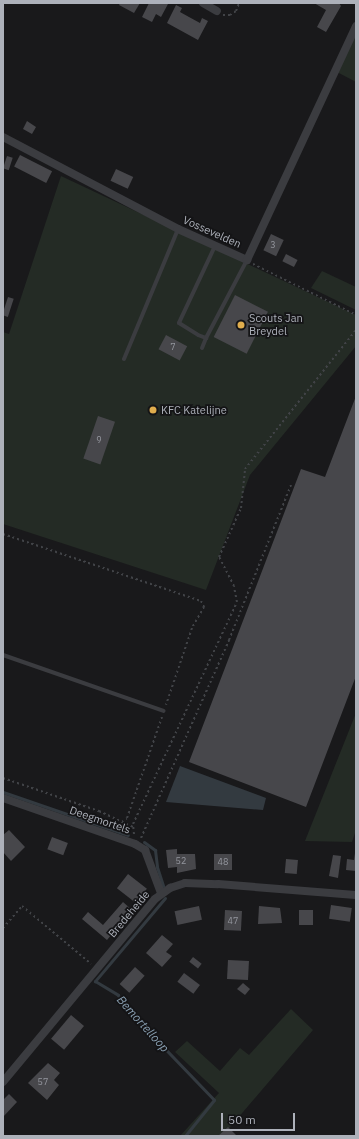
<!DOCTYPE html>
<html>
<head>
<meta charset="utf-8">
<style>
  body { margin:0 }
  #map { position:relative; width:359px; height:1139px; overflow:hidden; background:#19191b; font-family:"IBM Plex Sans",sans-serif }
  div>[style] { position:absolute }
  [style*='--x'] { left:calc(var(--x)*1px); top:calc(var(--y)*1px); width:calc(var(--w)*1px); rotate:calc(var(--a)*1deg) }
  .green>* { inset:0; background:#242b25 }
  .water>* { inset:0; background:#333a40 }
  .stream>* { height:3px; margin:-1.5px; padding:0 1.5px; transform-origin:1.5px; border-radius:1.5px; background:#333a40 }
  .building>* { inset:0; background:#47474b; transform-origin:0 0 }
  .path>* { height:2px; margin-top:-1px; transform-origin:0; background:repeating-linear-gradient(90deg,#414347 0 2px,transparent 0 5px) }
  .service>* { height:4px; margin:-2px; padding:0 2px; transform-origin:2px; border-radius:2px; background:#3b3c40 }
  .minor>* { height:8px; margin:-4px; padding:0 4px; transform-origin:4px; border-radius:4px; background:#3b3c40 }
  .dots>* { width:11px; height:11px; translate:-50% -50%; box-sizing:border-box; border:2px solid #141416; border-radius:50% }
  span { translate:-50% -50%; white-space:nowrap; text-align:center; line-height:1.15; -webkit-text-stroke:3.5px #141416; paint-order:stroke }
  .number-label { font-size:9px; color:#94969e }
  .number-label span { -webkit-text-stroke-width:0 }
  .street-label { font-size:11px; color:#adb1ba }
  .poi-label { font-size:11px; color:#adb1ba }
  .left { translate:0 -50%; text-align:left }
  .water-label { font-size:12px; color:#889eb0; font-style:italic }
  .frame { position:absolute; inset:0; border:4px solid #adb1ba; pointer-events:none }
  .scale { position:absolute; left:221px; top:1113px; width:74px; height:18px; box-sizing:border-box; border:2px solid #adb1ba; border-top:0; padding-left:5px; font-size:12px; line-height:14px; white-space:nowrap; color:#adb1ba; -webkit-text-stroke:3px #141416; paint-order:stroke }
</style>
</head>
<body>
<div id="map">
  <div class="green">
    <i style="clip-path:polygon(356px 33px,356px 82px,337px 72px)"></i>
    <i style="clip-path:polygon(61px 176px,356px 315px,356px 346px,250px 475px,206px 590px,3px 524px,3px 332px,9px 334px)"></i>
    <i style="clip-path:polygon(322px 271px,356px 287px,356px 310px,311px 288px)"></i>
    <i style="clip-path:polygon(356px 713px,356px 830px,352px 842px,305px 841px)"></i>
    <i style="clip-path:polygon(291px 1009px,313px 1030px,232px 1125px,221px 1136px,180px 1136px,219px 1093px,175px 1052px,187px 1041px,220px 1071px,240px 1048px,249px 1055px)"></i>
  </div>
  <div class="water">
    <i style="clip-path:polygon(180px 766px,266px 798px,263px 810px,166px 802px)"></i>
  </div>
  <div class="stream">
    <i style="--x:3;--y:792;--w:132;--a:19"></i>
    <i style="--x:144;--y:842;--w:14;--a:36"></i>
    <i style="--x:155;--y:850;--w:17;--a:83"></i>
    <i style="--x:157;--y:867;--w:20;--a:72"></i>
    <i style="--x:165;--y:898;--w:109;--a:130.1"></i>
    <i style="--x:95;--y:981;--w:27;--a:31"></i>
    <i style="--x:118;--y:995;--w:13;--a:61"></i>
    <i style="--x:124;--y:1006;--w:130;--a:46.2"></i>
    <i style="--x:214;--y:1100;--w:46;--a:128.9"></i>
  </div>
  <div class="building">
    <i style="clip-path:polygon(120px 3px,140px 3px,134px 13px,119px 5px)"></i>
    <i style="clip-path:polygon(149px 3px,168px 4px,161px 17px,156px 14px,152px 22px,142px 17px)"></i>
    <i style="clip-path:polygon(314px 3px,339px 3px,341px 6px,326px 32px,317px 27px,326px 10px)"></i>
    <i style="clip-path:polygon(176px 5px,182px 8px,180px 12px,189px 17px,200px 23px,202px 18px,208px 21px,198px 40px,167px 23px)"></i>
    <i style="clip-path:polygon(27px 121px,36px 127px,32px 134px,23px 129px)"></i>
    <i style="left:20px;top:155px;width:36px;height:13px;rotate:27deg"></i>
    <i style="left:7px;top:156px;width:6px;height:13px;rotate:18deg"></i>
    <i style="left:116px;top:169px;width:19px;height:13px;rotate:25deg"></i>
    <i style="left:271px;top:234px;width:14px;height:18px;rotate:25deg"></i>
    <i style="left:286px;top:254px;width:13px;height:8px;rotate:27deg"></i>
    <i style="left:235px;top:295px;width:37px;height:47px;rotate:27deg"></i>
    <i style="left:8px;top:297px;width:6px;height:19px;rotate:18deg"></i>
    <i style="left:166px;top:335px;width:24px;height:16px;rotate:28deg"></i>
    <i style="clip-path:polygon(356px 396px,356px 676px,306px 807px,189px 762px,301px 469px,325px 477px)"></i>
    <i style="left:98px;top:416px;width:18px;height:45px;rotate:19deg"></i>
    <i style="clip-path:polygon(9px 830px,25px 847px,11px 861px,3px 852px,3px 835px)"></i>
    <i style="left:52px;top:837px;width:17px;height:13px;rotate:21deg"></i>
    <i style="clip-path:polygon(177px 849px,177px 854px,195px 854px,196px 869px,177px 873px,177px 867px,168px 868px,166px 850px)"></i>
    <i style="clip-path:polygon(355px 853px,356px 871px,346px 870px,347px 859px,354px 860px)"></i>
    <i style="left:214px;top:854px;width:18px;height:16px"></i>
    <i style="clip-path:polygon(333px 855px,341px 856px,338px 878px,329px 876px)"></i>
    <i style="left:286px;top:859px;width:12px;height:14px;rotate:5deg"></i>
    <i style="left:128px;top:874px;width:24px;height:18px;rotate:38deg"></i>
    <i style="clip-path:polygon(123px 902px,132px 910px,107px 940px,82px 919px,88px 912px,103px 925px)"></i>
    <i style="left:331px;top:905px;width:21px;height:14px;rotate:8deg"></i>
    <i style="left:199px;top:906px;width:14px;height:25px;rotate:78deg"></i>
    <i style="clip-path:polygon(259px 906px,280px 908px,282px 923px,258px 924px)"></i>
    <i style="left:225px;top:910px;width:17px;height:20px;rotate:3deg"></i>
    <i style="left:299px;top:910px;width:14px;height:15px"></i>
    <i style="clip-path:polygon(162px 935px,173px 944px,166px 952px,172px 956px,162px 967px,146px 953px)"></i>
    <i style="left:193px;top:957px;width:11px;height:6px;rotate:38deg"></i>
    <i style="left:228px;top:960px;width:21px;height:19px;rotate:3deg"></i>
    <i style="left:135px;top:967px;width:13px;height:23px;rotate:42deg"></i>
    <i style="left:184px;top:973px;width:20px;height:11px;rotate:37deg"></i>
    <i style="clip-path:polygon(243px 983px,250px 989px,245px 995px,237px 989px)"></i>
    <i style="left:71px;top:1015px;width:17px;height:31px;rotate:40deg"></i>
    <i style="clip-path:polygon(48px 1063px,60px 1073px,54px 1080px,59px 1085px,47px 1100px,28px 1083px)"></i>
    <i style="clip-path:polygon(9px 1094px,17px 1102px,3px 1117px,3px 1100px)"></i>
    <i style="clip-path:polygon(228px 1127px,237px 1136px,218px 1136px)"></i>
  </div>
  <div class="path">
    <i style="--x:223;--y:15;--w:7;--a:0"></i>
    <i style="--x:230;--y:15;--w:7;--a:-34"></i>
    <i style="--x:236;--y:11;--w:9;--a:-69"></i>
    <i style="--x:253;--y:264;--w:115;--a:26.3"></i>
    <i style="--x:3;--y:534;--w:209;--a:18.7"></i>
    <i style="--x:201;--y:601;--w:7;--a:63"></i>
    <i style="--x:204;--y:607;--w:24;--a:120"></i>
    <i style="--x:192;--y:628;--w:81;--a:108.7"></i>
    <i style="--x:3;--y:778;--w:102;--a:19"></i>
    <i style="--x:99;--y:811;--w:38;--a:25"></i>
    <i style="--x:122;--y:822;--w:6;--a:-39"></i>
    <i style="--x:127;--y:818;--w:107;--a:-70.9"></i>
    <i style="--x:134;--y:834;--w:10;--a:-96"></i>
    <i style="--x:133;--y:824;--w:245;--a:-64.9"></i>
    <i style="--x:237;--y:602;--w:16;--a:-101"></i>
    <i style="--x:234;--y:586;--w:33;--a:-117"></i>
    <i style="--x:219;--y:557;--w:54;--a:-65.8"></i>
    <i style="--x:241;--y:508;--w:39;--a:-84"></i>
    <i style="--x:245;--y:469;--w:178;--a:-51.4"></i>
    <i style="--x:141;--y:838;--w:217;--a:-66"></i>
    <i style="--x:229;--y:640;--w:167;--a:-68.2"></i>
    <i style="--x:3;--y:928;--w:29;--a:-49"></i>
    <i style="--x:22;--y:906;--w:90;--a:40"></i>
  </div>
  <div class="service">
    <i style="--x:215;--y:246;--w:85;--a:115.1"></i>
    <i style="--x:179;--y:323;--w:22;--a:32"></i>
    <i style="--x:198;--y:335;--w:9;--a:21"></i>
    <i style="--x:206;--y:338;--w:88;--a:-62.3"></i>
    <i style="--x:202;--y:348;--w:11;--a:-68"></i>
    <i style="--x:124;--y:359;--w:141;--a:-67.4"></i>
    <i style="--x:3;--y:655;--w:170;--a:19.2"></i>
  </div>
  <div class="minor">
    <i style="--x:203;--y:3;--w:16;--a:30"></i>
    <i style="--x:3;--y:137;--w:198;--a:27.7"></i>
    <i style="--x:178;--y:229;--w:76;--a:24.2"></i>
    <i style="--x:247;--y:260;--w:258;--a:-65"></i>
    <i style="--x:3;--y:798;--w:140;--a:19.2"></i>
    <i style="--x:135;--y:844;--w:12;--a:31"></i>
    <i style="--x:145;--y:850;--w:46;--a:69.6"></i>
    <i style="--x:3;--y:1082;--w:238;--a:-50.3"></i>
    <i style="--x:155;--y:899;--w:19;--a:-36"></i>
    <i style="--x:170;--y:888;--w:16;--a:-18"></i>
    <i style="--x:185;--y:883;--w:33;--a:2"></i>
    <i style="--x:218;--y:884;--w:138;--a:4.6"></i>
  </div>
  <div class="dots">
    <i style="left:241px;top:325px;background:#e0ad4d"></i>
    <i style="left:153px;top:410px;background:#e0ad4d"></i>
  </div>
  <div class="number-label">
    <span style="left:273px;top:245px">3</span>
    <span style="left:173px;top:347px">7</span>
    <span style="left:99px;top:440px">9</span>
    <span style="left:181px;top:861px">52</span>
    <span style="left:223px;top:862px">48</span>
    <span style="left:233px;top:921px">47</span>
    <span style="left:43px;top:1082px">57</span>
  </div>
  <div class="street-label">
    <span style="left:212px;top:232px;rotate:24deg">Vossevelden</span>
    <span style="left:100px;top:820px;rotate:19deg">Deegmortels</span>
    <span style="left:129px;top:914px;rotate:-50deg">Bredeheide</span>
  </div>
  <div class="poi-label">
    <span class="left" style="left:249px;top:325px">Scouts Jan<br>Breydel</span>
    <span class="left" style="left:161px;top:410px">KFC Katelijne</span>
  </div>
  <div class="water-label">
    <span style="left:143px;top:1024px;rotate:48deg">Bemortelloop</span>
  </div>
  <div class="frame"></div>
  <div class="scale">50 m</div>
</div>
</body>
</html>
